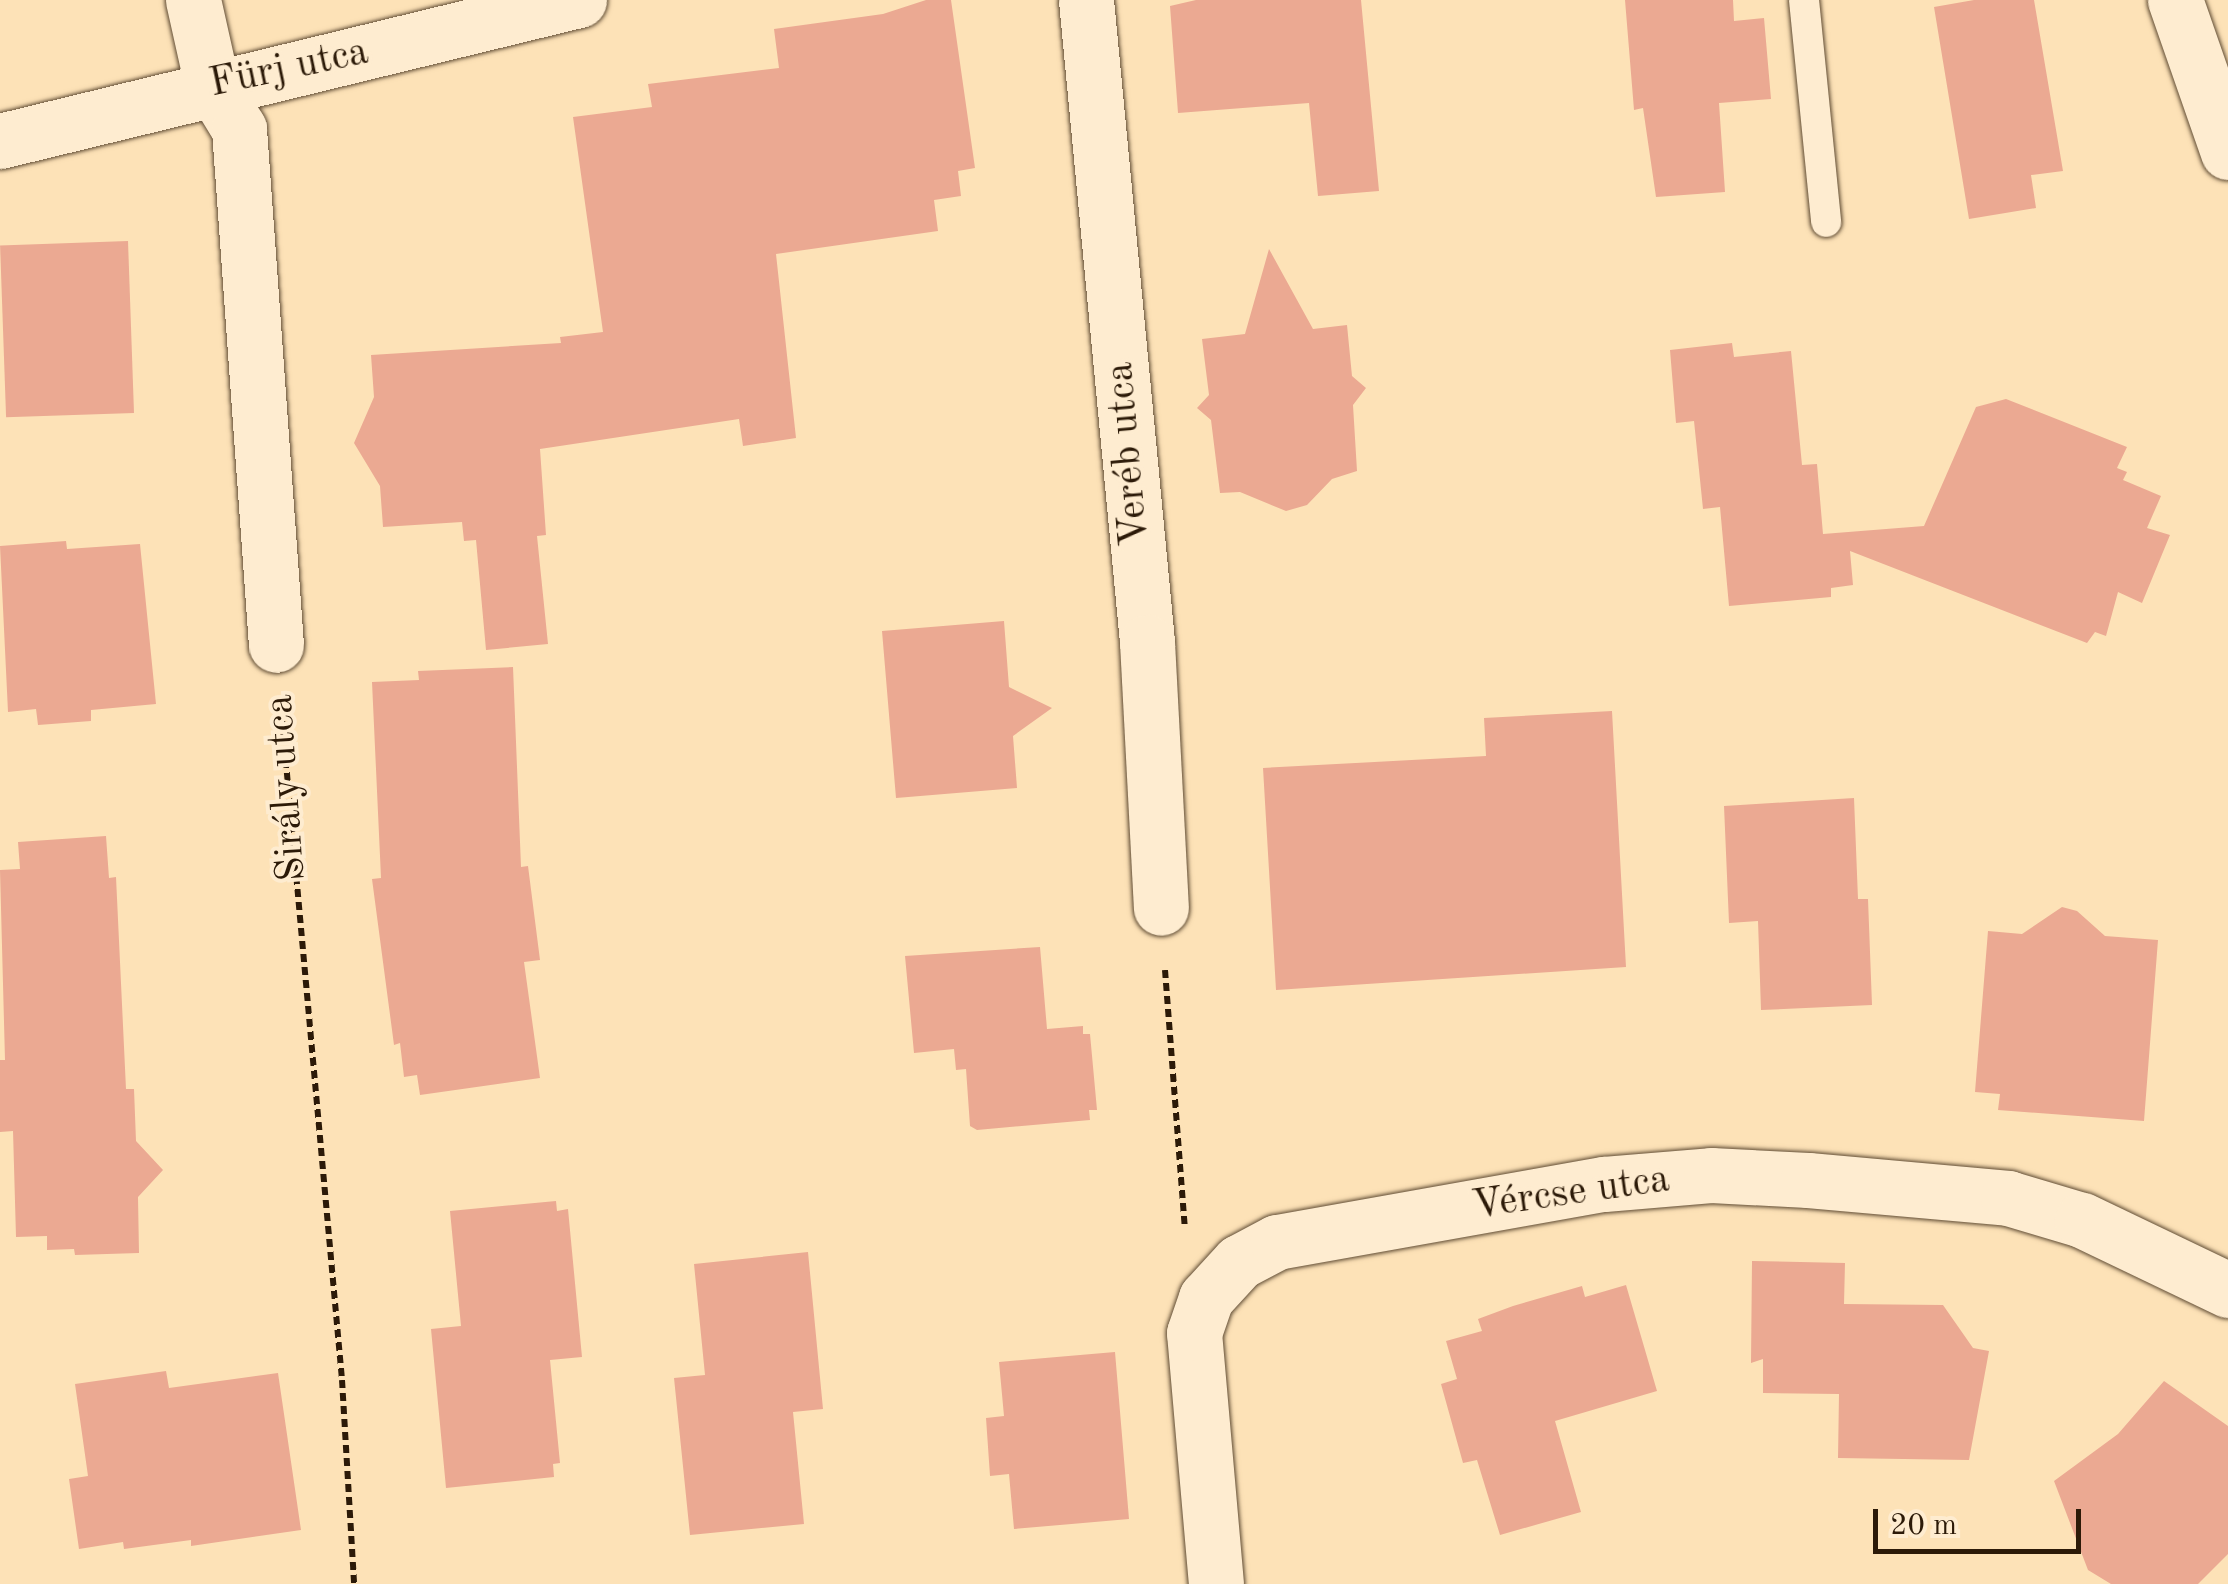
<!DOCTYPE html>
<html>
<head>
<meta charset="utf-8">
<style>
  body { margin:0 }
  #map { position:relative; width:2228px; height:1584px; overflow:hidden; background:#fde2b7; font-family:"Old Standard TT",serif }
  div>[style] { position:absolute }
  [style*='--x'] { left:calc(var(--x)*1px); top:calc(var(--y)*1px); width:calc(var(--w)*1px); rotate:calc(var(--a)*1deg) }
  .building>* { inset:0; background:#eba992; transform-origin:0 0 }
  .path>* { height:6px; margin-top:-3px; transform-origin:0; background:repeating-linear-gradient(90deg,#2c1a08 0 8px,transparent 0 13px) }
  .roads { filter:drop-shadow(0 0 2px #604c34) drop-shadow(0 0 2px #604c34) }
  .service>* { height:30px; margin:-15px; padding:0 15px; transform-origin:15px; border-radius:15px; background:#feecd0 }
  .minor>* { height:55px; margin:-27.5px; padding:0 27.5px; transform-origin:27.5px; border-radius:27.5px; background:#feecd0 }
  span { translate:-50% -50%; white-space:nowrap; text-align:center; line-height:1.15; -webkit-text-stroke:8px #feecd0; paint-order:stroke }
  .street-label { font-size:40px; color:#2c1a08 }
  .scale { position:absolute; left:1873px; top:1509px; width:208px; height:45px; box-sizing:border-box; border:5px solid #2c1a08; border-top:0; padding-left:12px; font-size:30px; line-height:35px; white-space:nowrap; color:#2c1a08; -webkit-text-stroke:8px #feecd0; paint-order:stroke }
</style>
</head>
<body>
<div id="map">
  <div class="building">
    <i style="clip-path:polygon(926px 0,951px 0,975px 168px,958px 171px,961px 196px,934px 200px,938px 231px,776px 254px,796px 438px,743px 446px,739px 419px,540px 449px,546px 535px,537px 536px,548px 644px,486px 650px,476px 540px,464px 541px,462px 522px,383px 527px,380px 486px,354px 443px,374px 397px,371px 355px,561px 343px,560px 337px,603px 332px,573px 117px,652px 107px,648px 84px,779px 68px,774px 29px,883px 14px)"></i>
    <i style="clip-path:polygon(1196px 0,1361px 0,1379px 191px,1318px 196px,1309px 103px,1178px 113px,1170px 6px)"></i>
    <i style="clip-path:polygon(1625px 0,1733px 0,1734px 21px,1764px 18px,1771px 99px,1719px 103px,1725px 192px,1656px 197px,1643px 108px,1634px 110px)"></i>
    <i style="clip-path:polygon(1974px 0,2034px 0,2063px 171px,2031px 175px,2036px 208px,1969px 219px,1934px 7px)"></i>
    <i style="left:128px;top:241px;width:172px;height:128px;rotate:88deg"></i>
    <i style="clip-path:polygon(1269px 249px,1313px 329px,1347px 325px,1352px 376px,1366px 388px,1353px 405px,1357px 471px,1332px 479px,1307px 505px,1286px 511px,1240px 492px,1220px 493px,1211px 420px,1197px 408px,1209px 395px,1202px 339px,1245px 334px)"></i>
    <i style="clip-path:polygon(1732px 343px,1734px 357px,1791px 351px,1802px 465px,1817px 464px,1823px 534px,1924px 526px,1976px 407px,2006px 399px,2127px 447px,2117px 468px,2127px 472px,2123px 480px,2161px 496px,2147px 528px,2170px 535px,2142px 603px,2118px 592px,2106px 636px,2095px 632px,2087px 643px,1850px 551px,1853px 585px,1831px 588px,1831px 597px,1729px 606px,1720px 507px,1703px 509px,1694px 421px,1676px 423px,1670px 350px)"></i>
    <i style="clip-path:polygon(66px 541px,67px 549px,140px 544px,156px 704px,91px 710px,91px 721px,38px 725px,36px 709px,8px 712px,0 546px)"></i>
    <i style="clip-path:polygon(1004px 621px,1009px 687px,1052px 708px,1013px 736px,1017px 788px,896px 798px,882px 631px)"></i>
    <i style="clip-path:polygon(513px 667px,521px 867px,528px 866px,540px 960px,524px 962px,540px 1078px,420px 1095px,417px 1075px,404px 1077px,400px 1043px,394px 1045px,372px 879px,381px 878px,372px 682px,419px 680px,418px 671px)"></i>
    <i style="clip-path:polygon(1612px 711px,1626px 967px,1276px 990px,1263px 768px,1486px 756px,1484px 718px)"></i>
    <i style="clip-path:polygon(1854px 798px,1858px 899px,1868px 899px,1872px 1005px,1761px 1010px,1758px 921px,1729px 923px,1724px 806px)"></i>
    <i style="clip-path:polygon(106px 836px,109px 878px,116px 877px,126px 1089px,134px 1089px,136px 1141px,163px 1170px,138px 1197px,139px 1253px,75px 1255px,74px 1249px,47px 1250px,47px 1236px,16px 1237px,13px 1131px,0 1132px,0 1060px,5px 1060px,0 870px,20px 869px,18px 842px)"></i>
    <i style="clip-path:polygon(2062px 907px,2077px 911px,2105px 936px,2158px 940px,2144px 1121px,1998px 1110px,2000px 1094px,1975px 1092px,1988px 931px,2022px 934px)"></i>
    <i style="clip-path:polygon(1040px 947px,1047px 1029px,1083px 1026px,1083px 1034px,1090px 1034px,1097px 1110px,1089px 1110px,1090px 1120px,977px 1130px,970px 1126px,966px 1069px,956px 1070px,954px 1049px,914px 1053px,905px 956px)"></i>
    <i style="clip-path:polygon(556px 1201px,557px 1211px,568px 1209px,582px 1357px,550px 1360px,560px 1463px,553px 1464px,554px 1477px,446px 1488px,431px 1329px,461px 1326px,450px 1211px)"></i>
    <i style="clip-path:polygon(808px 1252px,823px 1409px,793px 1412px,804px 1524px,690px 1535px,674px 1378px,705px 1375px,694px 1264px)"></i>
    <i style="clip-path:polygon(1752px 1261px,1845px 1263px,1844px 1304px,1943px 1305px,1973px 1348px,1989px 1351px,1969px 1460px,1838px 1458px,1839px 1394px,1763px 1393px,1763px 1359px,1751px 1363px)"></i>
    <i style="clip-path:polygon(1626px 1285px,1657px 1391px,1555px 1421px,1581px 1512px,1500px 1535px,1477px 1460px,1463px 1463px,1441px 1384px,1457px 1379px,1446px 1341px,1482px 1331px,1478px 1319px,1513px 1306px,1582px 1286px,1585px 1297px)"></i>
    <i style="clip-path:polygon(1115px 1352px,1129px 1519px,1014px 1529px,1009px 1474px,990px 1476px,986px 1418px,1004px 1416px,999px 1362px)"></i>
    <i style="clip-path:polygon(166px 1371px,169px 1388px,278px 1373px,301px 1530px,191px 1546px,191px 1540px,124px 1549px,123px 1542px,79px 1549px,69px 1479px,88px 1476px,75px 1384px)"></i>
    <i style="clip-path:polygon(2164px 1381px,2228px 1426px,2228px 1554px,2198px 1584px,2111px 1584px,2088px 1570px,2054px 1481px,2118px 1434px)"></i>
  </div>
  <div class="path">
    <i style="--x:281;--y:708;--w:675;--a:84.81"></i>
    <i style="--x:342;--y:1380;--w:204;--a:86.6"></i>
    <i style="--x:1165;--y:970;--w:258;--a:85.6"></i>
  </div>
  <div class="roads">
    <div class="service">
      <i style="--x:1804;--y:0;--w:223;--a:84.3"></i>
    </div>
    <div class="minor">
      <i style="--x:193;--y:0;--w:87;--a:77.4"></i>
      <i style="--x:212;--y:85;--w:52;--a:58.5"></i>
      <i style="--x:239;--y:129;--w:517;--a:85.9"></i>
      <i style="--x:1086;--y:0;--w:645;--a:84.57"></i>
      <i style="--x:1147;--y:642;--w:266;--a:87"></i>
      <i style="--x:2175;--y:0;--w:161;--a:70.8"></i>
      <i style="--x:0;--y:141;--w:596;--a:-13.69"></i>
      <i style="--x:1216;--y:1584;--w:252;--a:-95"></i>
      <i style="--x:1194;--y:1333;--w:37;--a:-71"></i>
      <i style="--x:1206;--y:1298;--w:49;--a:-47.5"></i>
      <i style="--x:1239;--y:1262;--w:43;--a:-27.8"></i>
      <i style="--x:1277;--y:1242;--w:332;--a:-10.1"></i>
      <i style="--x:1604;--y:1184;--w:107;--a:-4.8"></i>
      <i style="--x:1711;--y:1175;--w:97;--a:3"></i>
      <i style="--x:1808;--y:1180;--w:201;--a:5.1"></i>
      <i style="--x:2008;--y:1198;--w:77;--a:16.6"></i>
      <i style="--x:2082;--y:1220;--w:162;--a:25.6"></i>
    </div>
  </div>
  <div class="street-label">
    <span style="left:289px;top:69px;rotate:-12deg">Fürj utca</span>
    <span style="left:1129px;top:454px;rotate:-95deg">Veréb utca</span>
    <span style="left:287px;top:788px;rotate:-94deg">Sirály utca</span>
    <span style="left:1571px;top:1194px;rotate:-8deg">Vércse utca</span>
  </div>
  <div class="scale">20 m</div>
</div>
</body>
</html>
